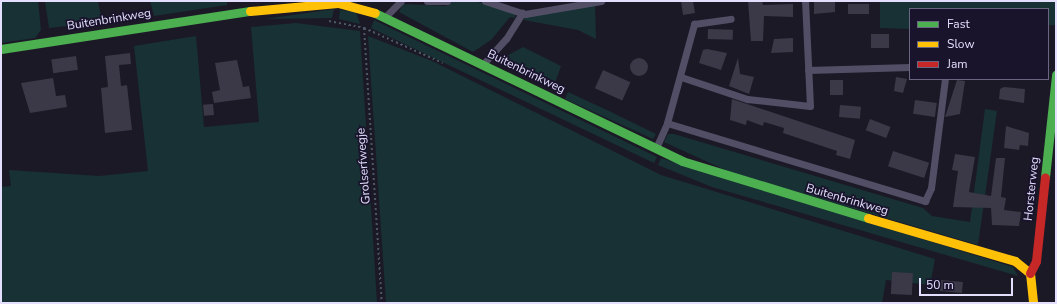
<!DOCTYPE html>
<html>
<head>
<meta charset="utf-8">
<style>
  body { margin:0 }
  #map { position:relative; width:1057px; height:304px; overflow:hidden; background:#1c1926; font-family:"Nunito Sans",sans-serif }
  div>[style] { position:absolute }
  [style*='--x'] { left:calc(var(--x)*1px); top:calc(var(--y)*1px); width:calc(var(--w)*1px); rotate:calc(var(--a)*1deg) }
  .green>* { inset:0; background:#173134 }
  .building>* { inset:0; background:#3b3847; transform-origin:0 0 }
  .round { border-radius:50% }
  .path>* { height:2px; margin-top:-1px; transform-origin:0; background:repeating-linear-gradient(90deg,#4c5767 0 2px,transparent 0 5px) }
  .lane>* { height:7px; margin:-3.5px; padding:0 3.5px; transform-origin:3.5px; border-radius:3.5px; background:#514e66 }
  .fast>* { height:9px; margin:-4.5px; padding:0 4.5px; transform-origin:4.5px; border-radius:4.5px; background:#4caf50 }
  .slow>* { height:9px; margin:-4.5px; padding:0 4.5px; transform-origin:4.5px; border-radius:4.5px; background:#ffc107 }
  .jam>* { height:9px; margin:-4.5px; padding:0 4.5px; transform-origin:4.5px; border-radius:4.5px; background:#c62828 }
  span { translate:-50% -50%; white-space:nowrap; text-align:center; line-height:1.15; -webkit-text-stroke:3.5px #19132c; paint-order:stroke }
  .street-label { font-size:12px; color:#e4dffe }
  .frame { position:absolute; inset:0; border:2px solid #e4dffe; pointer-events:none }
  .legend { position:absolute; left:909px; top:8px; width:140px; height:72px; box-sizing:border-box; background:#19132c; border:1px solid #6a6580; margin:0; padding:5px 7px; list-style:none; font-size:12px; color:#e4dffe }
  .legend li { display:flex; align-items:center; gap:8px; height:20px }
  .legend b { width:20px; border:1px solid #6a6580 }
  .scale { position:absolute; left:919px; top:278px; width:94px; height:18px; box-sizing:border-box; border:2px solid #e4dffe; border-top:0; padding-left:5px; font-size:12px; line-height:14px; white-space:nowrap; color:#e4dffe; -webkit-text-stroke:3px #19132c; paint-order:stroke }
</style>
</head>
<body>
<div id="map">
  <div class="green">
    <i style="clip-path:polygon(1px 1px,38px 1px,41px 30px,35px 38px,1px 43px)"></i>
    <i style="clip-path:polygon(45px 1px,98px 1px,102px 22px,49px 28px)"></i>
    <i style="clip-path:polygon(150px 1px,227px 1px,227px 5px,154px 16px)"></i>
    <i style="clip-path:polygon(452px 1px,474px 1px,516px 13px,515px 18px,510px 17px,491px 40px,473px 52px,399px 12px,403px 4px,446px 6px)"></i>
    <i style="clip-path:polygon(880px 1px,1056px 1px,1056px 25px,1048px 25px,1048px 9px,910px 9px,910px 29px,880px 28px)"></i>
    <i style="clip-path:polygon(595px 5px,596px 39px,578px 30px,524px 20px,525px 16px)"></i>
    <i style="clip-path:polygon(334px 9px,332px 18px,265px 19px)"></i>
    <i style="clip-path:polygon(340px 10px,356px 12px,360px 24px,339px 19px)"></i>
    <i style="clip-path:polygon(374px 20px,657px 157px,654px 163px,371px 28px)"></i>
    <i style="clip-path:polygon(296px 23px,360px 31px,377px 303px,1px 303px,1px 187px,11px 186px,9px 170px,99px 176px,148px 171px,134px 46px,196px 36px,204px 127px,259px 122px,251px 27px)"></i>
    <i style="clip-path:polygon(368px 36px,432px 61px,661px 175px,935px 259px,930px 285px,886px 280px,882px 303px,386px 303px)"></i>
    <i style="clip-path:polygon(523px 47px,561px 66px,555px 83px,559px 86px,557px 89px,501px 63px,505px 57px)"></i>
    <i style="clip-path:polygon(568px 92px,609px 111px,656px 134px,653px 139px,565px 99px)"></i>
    <i style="clip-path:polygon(985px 109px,997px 111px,978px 245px,732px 173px,664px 142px,668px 134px,674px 134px,923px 208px,932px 216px,970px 222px)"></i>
    <i style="clip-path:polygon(661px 158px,1013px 267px,1018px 276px,712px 187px,658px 165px)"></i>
  </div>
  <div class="building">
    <i style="clip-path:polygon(681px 1px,693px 1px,695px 13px,683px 15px)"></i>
    <i style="clip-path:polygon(748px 1px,762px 1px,763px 5px,793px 4px,793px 17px,764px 16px,763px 41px,751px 41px)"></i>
    <i style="clip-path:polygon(814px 1px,835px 1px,835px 12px,814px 14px)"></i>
    <i style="left:869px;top:4px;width:10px;height:21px;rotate:90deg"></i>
    <i style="left:708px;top:29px;width:25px;height:10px;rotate:2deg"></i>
    <i style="left:871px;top:34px;width:18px;height:14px"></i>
    <i style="clip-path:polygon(793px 38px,793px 52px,771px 53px,774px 39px)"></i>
    <i style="clip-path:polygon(707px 49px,727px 53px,721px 70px,699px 63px,703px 50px)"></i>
    <i style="clip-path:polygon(130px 53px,131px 64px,119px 65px,121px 86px,127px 85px,132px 130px,105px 133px,101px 88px,108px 87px,105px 56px)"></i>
    <i style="left:76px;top:56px;width:14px;height:25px;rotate:82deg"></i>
    <i style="clip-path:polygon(738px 58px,740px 74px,754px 77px,749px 94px,729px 86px)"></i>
    <i class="round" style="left:630px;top:58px;width:18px;height:18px"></i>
    <i style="clip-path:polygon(237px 60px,243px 87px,249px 86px,251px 98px,214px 103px,212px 92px,220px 90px,215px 63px)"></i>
    <i style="left:603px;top:70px;width:30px;height:20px;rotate:24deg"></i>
    <i style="clip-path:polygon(896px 77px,907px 79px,903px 93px,894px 91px)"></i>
    <i style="clip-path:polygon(53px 78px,56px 96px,65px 95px,67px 107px,30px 113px,21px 83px)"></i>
    <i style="left:830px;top:80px;width:13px;height:15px"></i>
    <i style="clip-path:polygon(957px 80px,965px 81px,960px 114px,945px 117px)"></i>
    <i style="clip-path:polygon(1004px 87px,1025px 89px,1024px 103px,999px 99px,1000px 89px)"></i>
    <i style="clip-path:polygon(732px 99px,855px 140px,850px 159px,836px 155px,837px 151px,783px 133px,784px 128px,764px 122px,763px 126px,747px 120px,746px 125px,730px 120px)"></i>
    <i style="left:915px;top:100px;width:22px;height:14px;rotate:8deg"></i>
    <i style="left:213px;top:104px;width:11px;height:10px;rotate:85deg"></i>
    <i style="left:840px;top:105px;width:21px;height:12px;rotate:5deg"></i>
    <i style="left:870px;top:119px;width:22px;height:12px;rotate:21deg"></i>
    <i style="clip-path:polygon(1006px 126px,1029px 133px,1028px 146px,1020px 145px,1019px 150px,1004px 148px)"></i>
    <i style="left:893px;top:151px;width:38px;height:16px;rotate:18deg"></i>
    <i style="clip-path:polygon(955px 154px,975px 157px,969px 192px,991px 196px,996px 158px,1005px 158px,1001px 197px,1006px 198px,1004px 210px,1021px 212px,1019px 226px,992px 225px,991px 208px,953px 207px,958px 171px,952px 170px)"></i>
    <i style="left:892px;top:272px;width:21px;height:22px;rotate:3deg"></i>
    <i style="left:941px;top:280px;width:22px;height:11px;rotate:5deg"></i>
  </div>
  <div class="path">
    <i style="--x:329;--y:21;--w:36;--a:11"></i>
    <i style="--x:364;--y:28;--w:86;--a:23.9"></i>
    <i style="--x:364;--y:28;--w:276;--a:86.3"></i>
  </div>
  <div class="lane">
    <i style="--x:427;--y:1;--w:20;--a:0"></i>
    <i style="--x:485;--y:1;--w:42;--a:18"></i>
    <i style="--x:525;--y:14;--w:77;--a:-9.7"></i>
    <i style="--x:388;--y:14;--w:18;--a:-45"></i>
    <i style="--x:485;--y:62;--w:31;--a:-48"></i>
    <i style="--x:506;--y:39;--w:31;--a:-58"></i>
    <i style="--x:808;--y:70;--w:102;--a:-1.7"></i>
    <i style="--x:681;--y:77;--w:70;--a:18.4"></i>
    <i style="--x:747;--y:99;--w:63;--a:6.3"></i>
    <i style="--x:810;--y:106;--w:105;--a:-92.7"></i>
    <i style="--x:667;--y:123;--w:270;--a:16.8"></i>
    <i style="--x:925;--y:201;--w:14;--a:-65"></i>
    <i style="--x:931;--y:188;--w:110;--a:-82.7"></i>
    <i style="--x:656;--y:148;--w:27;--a:-66"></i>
    <i style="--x:667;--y:123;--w:103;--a:-74.7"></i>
    <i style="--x:694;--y:24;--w:37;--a:-8"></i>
  </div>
  <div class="fast">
    <i style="--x:375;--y:13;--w:341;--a:25.7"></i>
    <i style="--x:682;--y:161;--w:195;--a:17"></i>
    <i style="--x:1;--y:49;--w:252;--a:-8.7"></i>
    <i style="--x:1045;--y:177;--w:103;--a:-83.8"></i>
  </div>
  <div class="slow">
    <i style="--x:250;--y:11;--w:88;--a:-5.2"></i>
    <i style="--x:338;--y:3;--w:38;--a:15"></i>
    <i style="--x:868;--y:218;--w:153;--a:16.3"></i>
    <i style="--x:1015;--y:261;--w:19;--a:39"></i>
    <i style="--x:1030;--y:273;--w:30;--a:84"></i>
  </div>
  <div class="jam">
    <i style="--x:1030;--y:273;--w:13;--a:-63"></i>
    <i style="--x:1036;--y:261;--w:84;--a:-83.9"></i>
  </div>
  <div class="street-label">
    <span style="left:109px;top:20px;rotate:-9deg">Buitenbrinkweg</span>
    <span style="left:526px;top:72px;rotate:26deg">Buitenbrinkweg</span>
    <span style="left:364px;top:166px;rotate:-94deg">Grolserfwegje</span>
    <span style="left:1032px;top:189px;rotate:-84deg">Horsterweg</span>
    <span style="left:847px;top:200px;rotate:16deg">Buitenbrinkweg</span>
  </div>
  <div class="frame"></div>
  <ul class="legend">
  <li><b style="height:5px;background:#4caf50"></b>Fast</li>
  <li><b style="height:5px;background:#ffc107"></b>Slow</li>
  <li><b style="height:5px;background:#c62828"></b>Jam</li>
  </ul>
  <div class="scale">50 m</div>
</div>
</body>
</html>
